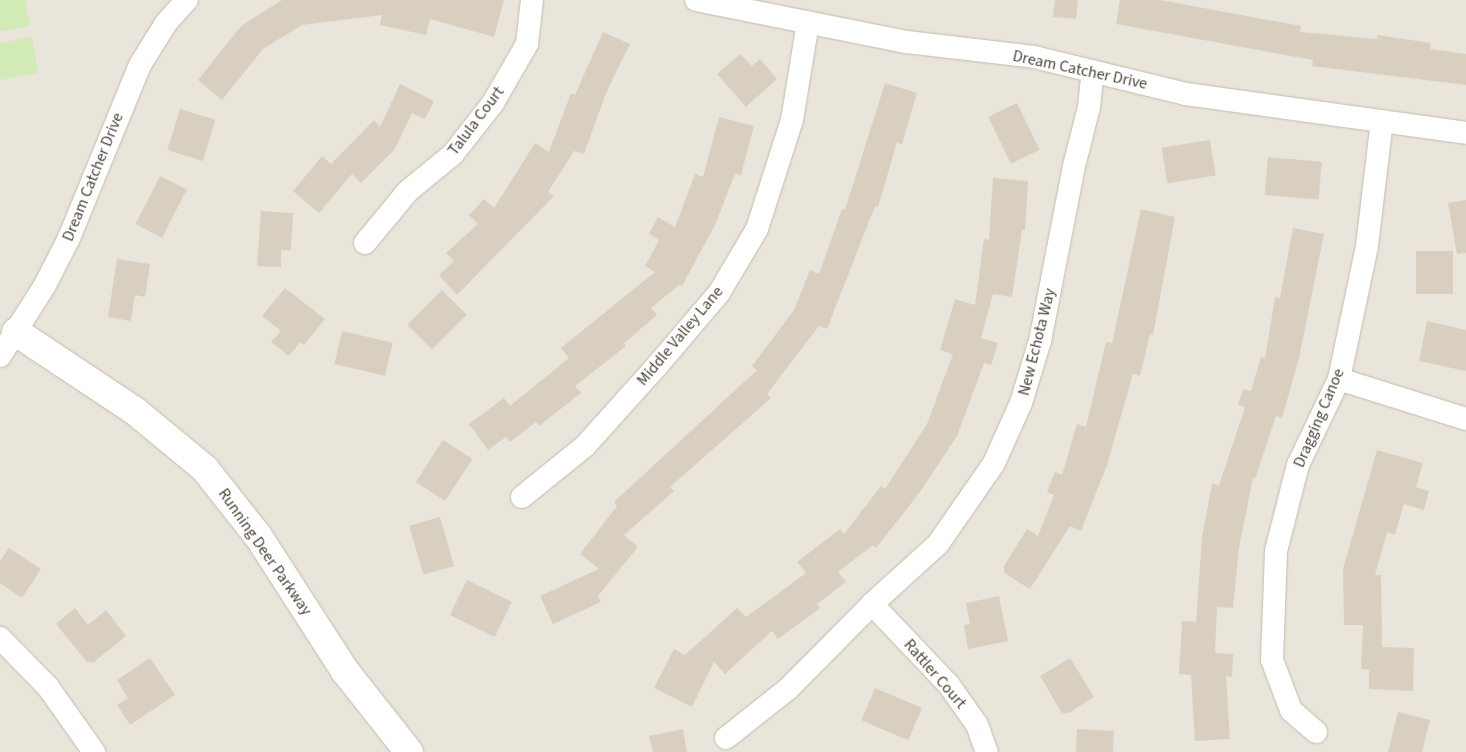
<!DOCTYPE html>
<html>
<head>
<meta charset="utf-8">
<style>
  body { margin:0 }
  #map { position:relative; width:1466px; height:752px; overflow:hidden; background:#f6f3ec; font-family:"Source Sans 3",sans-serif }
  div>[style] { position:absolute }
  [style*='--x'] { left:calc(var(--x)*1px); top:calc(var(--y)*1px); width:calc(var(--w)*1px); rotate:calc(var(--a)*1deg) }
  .residential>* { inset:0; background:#eae5da; transform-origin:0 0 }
  .green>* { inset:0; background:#d2eab5 }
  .building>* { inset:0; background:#d8cfc1; transform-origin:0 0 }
  .roads { filter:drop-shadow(0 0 1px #c2bbae) drop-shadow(0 0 1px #c2bbae) }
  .minor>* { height:22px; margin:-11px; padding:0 11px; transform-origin:11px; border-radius:11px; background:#fff }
  .tertiary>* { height:28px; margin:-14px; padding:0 14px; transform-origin:14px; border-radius:14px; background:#fff }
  span { translate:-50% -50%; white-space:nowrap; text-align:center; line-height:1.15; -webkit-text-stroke:4.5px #fff; paint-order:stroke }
  .street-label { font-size:16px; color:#4b4439 }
</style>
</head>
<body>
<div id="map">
  <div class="residential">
    <i style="left:0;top:0;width:1466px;height:752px"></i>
  </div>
  <div class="green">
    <i style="clip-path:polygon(0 0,25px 0,30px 26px,0 31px)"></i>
    <i style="clip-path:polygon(32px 37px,38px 73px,0 80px,0 43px)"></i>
  </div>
  <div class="building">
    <i style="clip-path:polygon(282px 0,504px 0,494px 37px,430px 19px,426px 35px,380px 25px,382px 15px,302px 25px,263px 49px,222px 100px,198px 80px,241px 26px)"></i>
    <i style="clip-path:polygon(1055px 0,1078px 0,1076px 19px,1053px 17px)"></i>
    <i style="clip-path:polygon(1120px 0,1160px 0,1301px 26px,1300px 32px,1377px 39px,1377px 35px,1431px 43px,1430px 49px,1466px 54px,1466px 85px,1312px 66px,1313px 60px,1116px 24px)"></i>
    <i style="clip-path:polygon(603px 32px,630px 44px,606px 93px,584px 154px,574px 151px,548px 192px,554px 196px,457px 295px,439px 275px,454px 261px,446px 253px,478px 224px,469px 215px,484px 199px,494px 208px,535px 143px,549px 152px,571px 93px,575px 95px)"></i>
    <i style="clip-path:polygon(740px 54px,752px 66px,760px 59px,777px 79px,746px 107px,717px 74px)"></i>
    <i style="clip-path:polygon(885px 83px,917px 93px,902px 144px,897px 142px,878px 207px,875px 206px,827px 329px,819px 326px,767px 394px,771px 398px,670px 487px,674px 491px,624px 535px,638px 547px,598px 596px,601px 602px,553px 624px,540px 596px,599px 569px,580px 554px,617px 506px,614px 502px,757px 370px,752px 366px,794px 310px,810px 270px,819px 274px,842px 209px,845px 210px)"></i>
    <i style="clip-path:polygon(400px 84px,434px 101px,425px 119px,412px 113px,395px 149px,361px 183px,352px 174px,319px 213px,293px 191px,322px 156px,331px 164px,374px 120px,380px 127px)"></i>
    <i style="left:1017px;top:103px;width:52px;height:32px;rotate:64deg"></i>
    <i style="left:180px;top:109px;width:37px;height:43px;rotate:17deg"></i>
    <i style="clip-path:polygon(719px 117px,754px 126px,741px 175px,735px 174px,715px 225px,682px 286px,679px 285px,651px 308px,657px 315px,624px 343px,626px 346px,575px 386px,581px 393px,539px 426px,536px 422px,510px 442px,506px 437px,488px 450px,469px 424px,504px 398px,510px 406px,569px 358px,561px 348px,655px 272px,645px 266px,659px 240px,649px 234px,658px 217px,675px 227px,695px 174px,703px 177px)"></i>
    <i style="left:1210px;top:140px;width:36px;height:49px;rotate:81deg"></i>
    <i style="left:1268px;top:157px;width:54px;height:38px;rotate:5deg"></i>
    <i style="left:160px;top:176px;width:30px;height:54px;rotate:27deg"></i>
    <i style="clip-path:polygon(993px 178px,1028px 181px,1025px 230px,1022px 230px,1012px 297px,993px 294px,981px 338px,998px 343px,991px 365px,984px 363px,957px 436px,920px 492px,876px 548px,873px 545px,838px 572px,846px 582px,817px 604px,820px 608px,778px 639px,772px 631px,725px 674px,714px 662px,692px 707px,654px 688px,674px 649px,685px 655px,737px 608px,746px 617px,806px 573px,797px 562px,840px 529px,844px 534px,881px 486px,885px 489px,927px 424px,953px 354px,940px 350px,955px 299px,975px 305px,984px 239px,989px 240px)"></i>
    <i style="clip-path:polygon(1466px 200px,1466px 253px,1457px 254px,1448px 203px)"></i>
    <i style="clip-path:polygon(1141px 209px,1175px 217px,1153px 335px,1150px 334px,1140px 376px,1133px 374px,1107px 465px,1081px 531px,1070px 526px,1030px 589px,1004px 573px,1004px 566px,1027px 529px,1038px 536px,1054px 495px,1047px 492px,1055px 472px,1062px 475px,1077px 424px,1086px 427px,1106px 342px,1112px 343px)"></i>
    <i style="clip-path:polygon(261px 211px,293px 213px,291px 250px,281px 250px,281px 267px,257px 266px)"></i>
    <i style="clip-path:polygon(1293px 228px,1324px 234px,1299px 358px,1282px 418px,1276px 416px,1255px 479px,1253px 478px,1239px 548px,1233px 608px,1217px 607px,1215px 653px,1233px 654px,1232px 677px,1226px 676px,1230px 739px,1195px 741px,1191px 675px,1179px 674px,1182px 621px,1196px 622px,1202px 537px,1212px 484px,1219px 485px,1245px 407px,1238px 405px,1243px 389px,1251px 391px,1261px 357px,1265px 358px,1275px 297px,1280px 298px)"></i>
    <i style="left:1416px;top:251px;width:37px;height:43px"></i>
    <i style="clip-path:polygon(117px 259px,150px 264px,145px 297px,135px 295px,131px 321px,108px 317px)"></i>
    <i style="clip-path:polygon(285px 288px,325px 319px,304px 345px,300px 342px,289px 356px,271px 342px,281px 331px,262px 316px)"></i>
    <i style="left:442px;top:290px;width:35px;height:49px;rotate:45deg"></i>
    <i style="clip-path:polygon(1427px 321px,1466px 330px,1466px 371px,1419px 361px)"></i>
    <i style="left:342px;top:331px;width:52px;height:34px;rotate:13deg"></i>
    <i style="left:443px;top:440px;width:35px;height:50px;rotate:33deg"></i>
    <i style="clip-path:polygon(1377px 450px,1423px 463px,1416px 487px,1429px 491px,1424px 510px,1404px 504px,1395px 535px,1387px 532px,1375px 575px,1381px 575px,1382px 647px,1414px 648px,1413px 691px,1369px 689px,1369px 670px,1361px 669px,1363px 625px,1344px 625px,1343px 569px)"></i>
    <i style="left:440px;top:517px;width:51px;height:32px;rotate:74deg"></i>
    <i style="clip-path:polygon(9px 548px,41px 569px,22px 598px,0 583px,0 561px)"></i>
    <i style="left:467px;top:580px;width:50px;height:39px;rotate:26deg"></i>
    <i style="clip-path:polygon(999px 596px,1008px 641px,968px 649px,964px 625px,970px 624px,966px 603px)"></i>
    <i style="clip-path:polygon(75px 608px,88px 625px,106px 610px,126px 636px,94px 662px,87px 662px,56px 624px)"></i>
    <i style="clip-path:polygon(150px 658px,175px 695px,130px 725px,117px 705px,128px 698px,117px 680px)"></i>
    <i style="clip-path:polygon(1070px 658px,1094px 697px,1069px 713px,1062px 713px,1040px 676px)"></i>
    <i style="left:875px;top:688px;width:51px;height:35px;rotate:23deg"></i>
    <i style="clip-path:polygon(1398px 712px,1430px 720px,1422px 752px,1388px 752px)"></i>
    <i style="clip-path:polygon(683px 729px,687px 752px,653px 752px,649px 736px)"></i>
    <i style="left:1077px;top:729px;width:37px;height:23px;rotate:3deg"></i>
  </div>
  <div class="roads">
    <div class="minor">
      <i style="--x:696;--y:0;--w:215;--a:11.3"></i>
      <i style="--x:907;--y:42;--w:128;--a:6.7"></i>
      <i style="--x:1034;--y:57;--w:156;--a:13.7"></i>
      <i style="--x:1186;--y:94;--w:283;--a:7.9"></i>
      <i style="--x:365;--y:243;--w:67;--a:-50.4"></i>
      <i style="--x:408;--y:191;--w:58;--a:-39.4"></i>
      <i style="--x:453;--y:154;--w:65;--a:-51.9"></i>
      <i style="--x:493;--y:103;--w:68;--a:-60"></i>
      <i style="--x:527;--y:44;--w:44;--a:-83.5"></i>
      <i style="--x:0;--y:356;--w:84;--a:-57.6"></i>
      <i style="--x:45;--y:285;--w:53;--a:-62.9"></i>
      <i style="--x:69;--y:238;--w:187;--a:-67.7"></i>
      <i style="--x:140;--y:65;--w:49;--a:-58.2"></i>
      <i style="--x:166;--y:23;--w:31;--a:-48"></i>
      <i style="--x:1339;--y:379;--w:133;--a:17.5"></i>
      <i style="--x:522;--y:497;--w:81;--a:-39"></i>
      <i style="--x:585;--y:446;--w:106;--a:-48.1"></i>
      <i style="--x:656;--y:367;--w:97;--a:-49.6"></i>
      <i style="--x:719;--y:293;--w:74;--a:-59.3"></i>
      <i style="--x:757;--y:229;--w:114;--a:-72.2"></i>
      <i style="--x:792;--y:120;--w:99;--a:-80.7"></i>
      <i style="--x:872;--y:604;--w:112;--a:46.5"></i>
      <i style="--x:949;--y:685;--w:49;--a:55"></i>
      <i style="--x:977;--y:725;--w:29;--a:70"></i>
      <i style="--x:0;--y:638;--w:69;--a:45.6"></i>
      <i style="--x:48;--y:687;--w:80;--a:54.7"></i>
      <i style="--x:1316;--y:732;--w:33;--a:-139"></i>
      <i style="--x:1291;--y:710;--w:53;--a:-110.8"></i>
      <i style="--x:1272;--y:660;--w:109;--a:-87.9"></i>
      <i style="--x:1276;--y:551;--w:89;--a:-75.7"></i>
      <i style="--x:1298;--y:465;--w:95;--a:-64.5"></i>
      <i style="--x:1339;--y:379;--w:136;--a:-78.1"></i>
      <i style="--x:1367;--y:246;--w:126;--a:-83.2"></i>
      <i style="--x:726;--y:738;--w:80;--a:-38.4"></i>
      <i style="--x:789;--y:688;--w:118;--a:-45.3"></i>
      <i style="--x:872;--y:604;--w:89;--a:-42.3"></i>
      <i style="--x:938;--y:544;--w:98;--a:-55.3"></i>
      <i style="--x:994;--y:463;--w:66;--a:-65.8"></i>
      <i style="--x:1021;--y:403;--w:65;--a:-73"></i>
      <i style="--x:1040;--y:341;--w:178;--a:-79"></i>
      <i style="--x:1074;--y:166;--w:61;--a:-75.7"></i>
      <i style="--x:1089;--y:107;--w:36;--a:-84"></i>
    </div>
    <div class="tertiary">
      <i style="--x:16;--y:332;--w:143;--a:33.6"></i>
      <i style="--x:135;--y:411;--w:91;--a:39.6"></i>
      <i style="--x:205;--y:469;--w:85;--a:51.7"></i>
      <i style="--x:258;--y:536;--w:161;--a:57.2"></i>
      <i style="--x:345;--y:671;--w:103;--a:51.7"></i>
    </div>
  </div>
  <div class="street-label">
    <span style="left:1080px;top:70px;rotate:12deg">Dream Catcher Drive</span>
    <span style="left:476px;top:121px;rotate:-53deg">Talula Court</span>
    <span style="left:93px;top:177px;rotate:-68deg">Dream Catcher Drive</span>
    <span style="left:680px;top:336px;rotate:-50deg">Middle Valley Lane</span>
    <span style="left:1037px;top:342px;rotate:-76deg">New Echota Way</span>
    <span style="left:1319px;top:418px;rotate:-67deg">Dragging Canoe</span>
    <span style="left:265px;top:552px;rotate:55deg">Running Deer Parkway</span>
    <span style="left:935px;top:674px;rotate:49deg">Rattler Court</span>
  </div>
</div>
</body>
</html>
